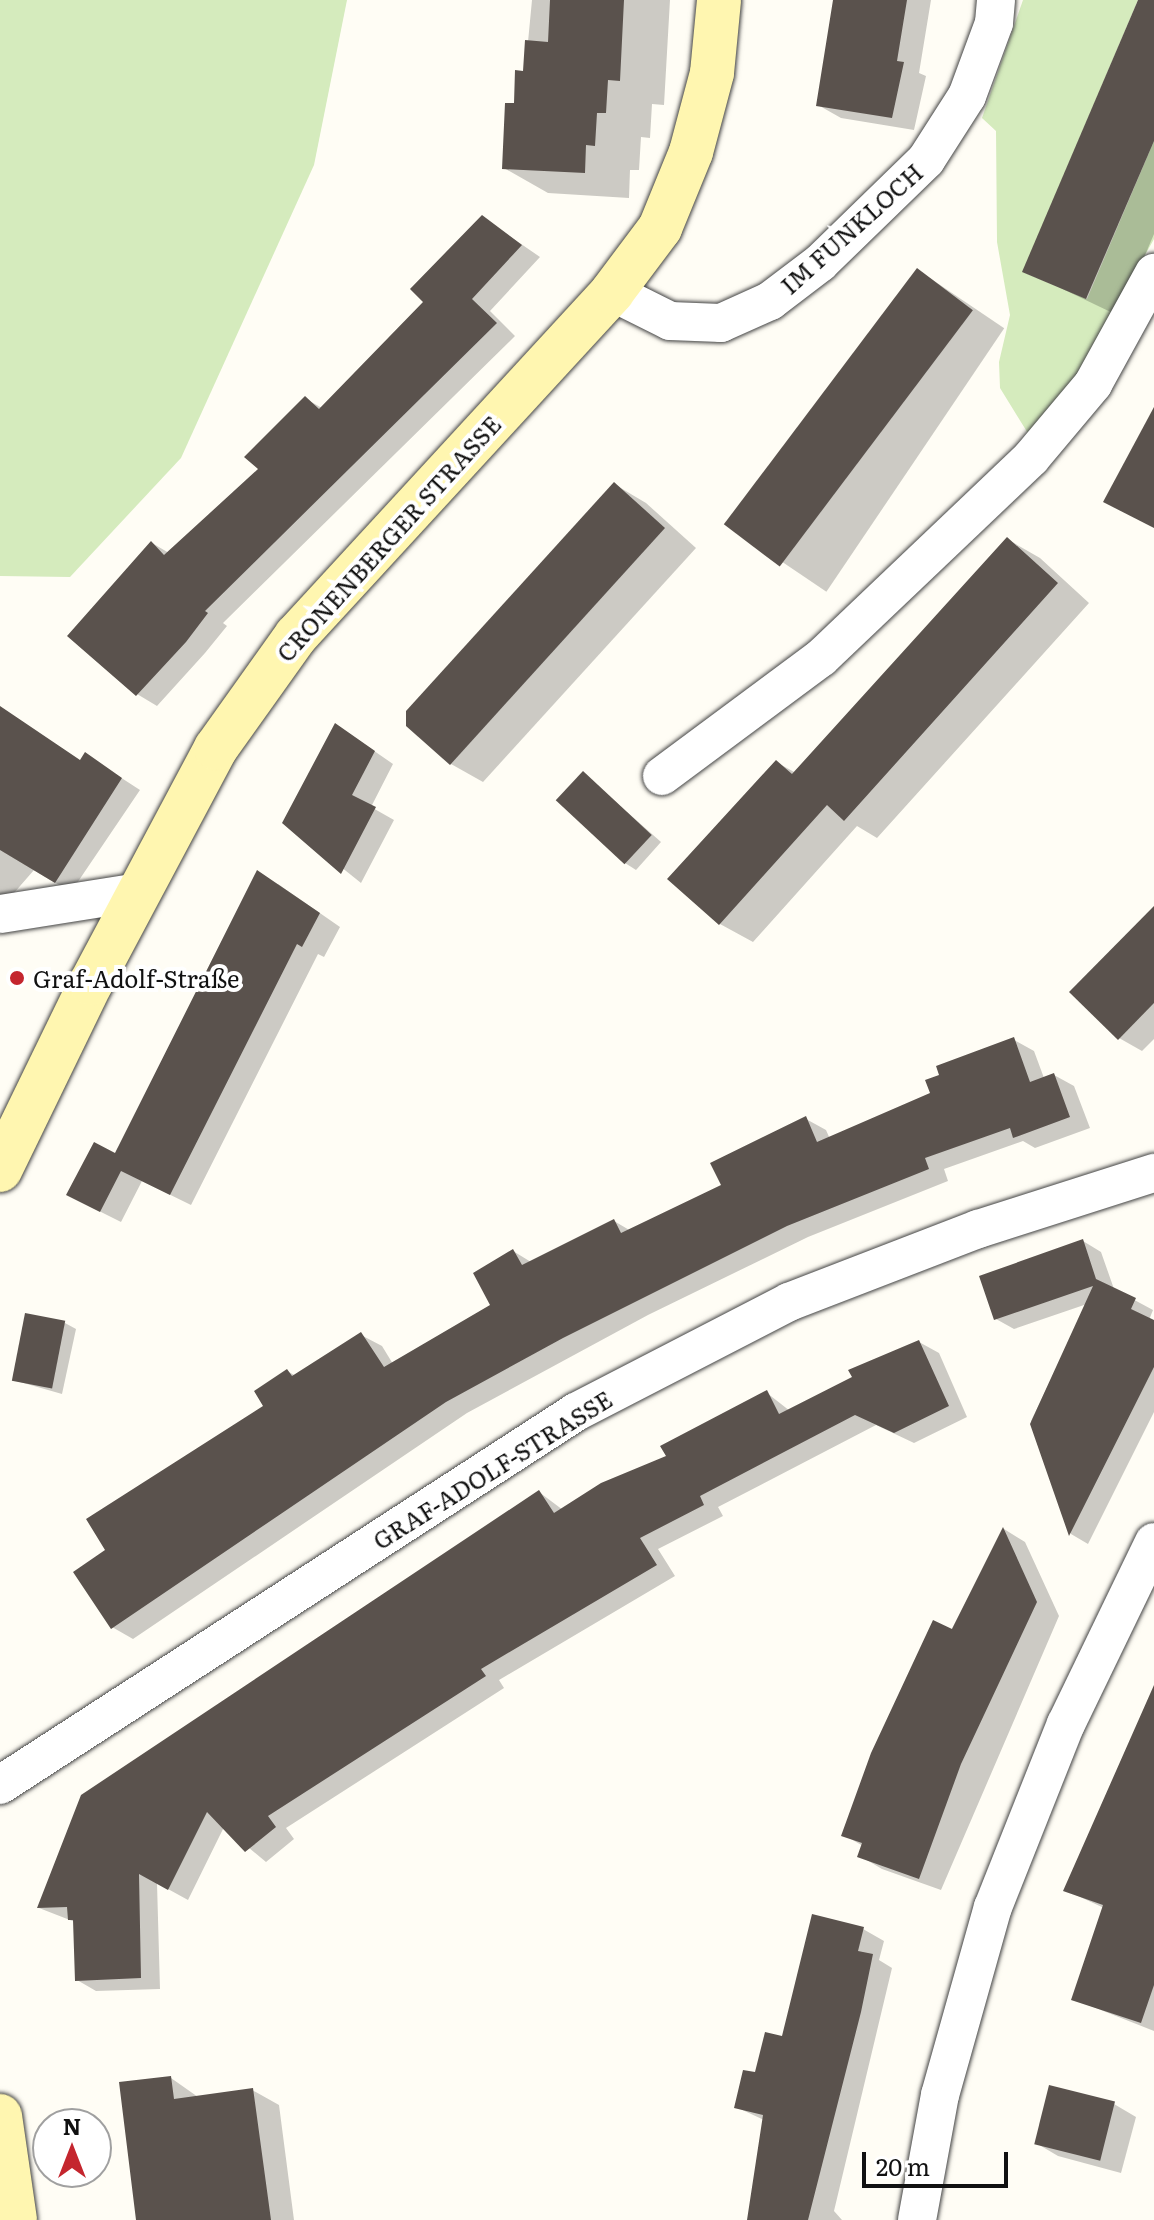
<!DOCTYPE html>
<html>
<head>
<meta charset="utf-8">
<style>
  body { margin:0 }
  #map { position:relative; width:1154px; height:2220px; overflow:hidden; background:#fffdf5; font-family:Literata,serif }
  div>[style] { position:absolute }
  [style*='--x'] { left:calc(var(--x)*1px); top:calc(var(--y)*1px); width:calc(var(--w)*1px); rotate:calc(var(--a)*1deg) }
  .green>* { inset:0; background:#d5ebbd }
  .shadow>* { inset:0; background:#0003; transform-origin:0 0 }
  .building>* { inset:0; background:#5a524d; transform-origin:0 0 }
  .roads { filter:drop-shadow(0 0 2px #444) drop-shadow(0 0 2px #444) }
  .minor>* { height:38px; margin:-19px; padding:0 19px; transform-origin:19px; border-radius:19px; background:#fff }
  .secondary>* { height:44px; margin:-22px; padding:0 22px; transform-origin:22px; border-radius:22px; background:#fff6b0 }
  .dots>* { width:22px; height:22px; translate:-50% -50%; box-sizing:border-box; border:4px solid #fff; border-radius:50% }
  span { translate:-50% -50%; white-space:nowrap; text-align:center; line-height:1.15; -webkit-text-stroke:8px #fff; paint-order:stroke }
  .street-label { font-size:24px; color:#111 }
  .poi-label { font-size:24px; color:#111 }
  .left { translate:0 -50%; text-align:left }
  .north { position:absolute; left:32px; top:2108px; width:80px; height:80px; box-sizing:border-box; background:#fff; border:2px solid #a0a0a0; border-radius:50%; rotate:0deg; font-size:22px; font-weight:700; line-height:32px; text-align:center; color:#111 }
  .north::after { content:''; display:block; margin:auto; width:28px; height:36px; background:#c4262e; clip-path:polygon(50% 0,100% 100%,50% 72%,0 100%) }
  .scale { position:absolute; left:862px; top:2152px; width:146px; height:36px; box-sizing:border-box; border:4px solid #111; border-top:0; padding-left:10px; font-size:24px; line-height:28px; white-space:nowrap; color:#111; -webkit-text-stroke:6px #fff; paint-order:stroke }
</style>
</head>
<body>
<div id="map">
  <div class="green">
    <i style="clip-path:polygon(0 0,347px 0,314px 165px,181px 458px,70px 577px,0 576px)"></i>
    <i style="clip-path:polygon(1023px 0,1138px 0,1023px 272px,1087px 299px,1154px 141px,1154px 239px,1079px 373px,1029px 435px,1000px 388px,999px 362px,1010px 315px,997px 242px,996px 131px,982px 118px)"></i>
  </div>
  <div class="shadow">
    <i style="clip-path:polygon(532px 0,670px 0,664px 105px,652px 104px,650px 138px,641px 137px,639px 170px,630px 170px,629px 198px,548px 193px,504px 168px,525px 73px)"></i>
    <i style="clip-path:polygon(835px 0,931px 0,919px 73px,926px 76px,914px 130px,841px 118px,818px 105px)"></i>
    <i style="clip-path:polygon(1141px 0,1154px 0,1154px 234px,1119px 316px,1025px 271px)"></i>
    <i style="clip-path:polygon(482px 217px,540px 257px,490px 311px,515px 336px,223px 623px,227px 626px,205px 653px,157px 706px,137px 694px,152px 543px,169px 553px,261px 469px,306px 399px,322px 408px,426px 302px)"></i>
    <i style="left:918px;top:270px;width:104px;height:318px;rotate:34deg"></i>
    <i style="clip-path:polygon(614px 484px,646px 503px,696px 548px,483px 782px,451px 764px,408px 726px)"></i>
    <i style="clip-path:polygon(1007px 539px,1040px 558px,1089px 603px,877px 838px,857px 826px,753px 942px,720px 924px,670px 879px,776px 762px,796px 773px)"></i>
    <i style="clip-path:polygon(0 707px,82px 762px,86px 755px,140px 790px,71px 892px,34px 870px,0 909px)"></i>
    <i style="clip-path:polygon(354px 737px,393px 764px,371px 807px,394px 820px,361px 883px,285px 822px)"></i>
    <i style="clip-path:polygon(584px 774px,661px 842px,636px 870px,625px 863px)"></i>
    <i style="clip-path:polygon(278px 884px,340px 927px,324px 957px,318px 954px,191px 1205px,142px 1181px,121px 1222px,89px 1206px)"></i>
    <i style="clip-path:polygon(1154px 914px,1154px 1039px,1142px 1051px,1119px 1038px)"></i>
    <i style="clip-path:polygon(1014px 1040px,1034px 1051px,1044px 1078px,1054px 1075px,1074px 1086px,1090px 1128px,1035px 1148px,1023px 1141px,944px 1169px,948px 1181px,808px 1237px,648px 1315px,467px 1413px,133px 1639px,112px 1627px,108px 1551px,266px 1407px,287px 1371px,296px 1376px,361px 1335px,382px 1346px,393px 1364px,493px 1306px,513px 1251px,531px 1262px,614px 1221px,631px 1231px,723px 1186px,806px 1119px,826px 1130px,830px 1139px,933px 1094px)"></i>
    <i style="clip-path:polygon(1083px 1241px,1101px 1252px,1114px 1289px,1153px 1310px,1149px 1320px,1154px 1322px,1154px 1412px,1088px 1544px,1071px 1534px,1031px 1421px,1087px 1304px,1014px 1329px,996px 1319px)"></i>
    <i style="clip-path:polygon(65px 1323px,76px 1329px,62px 1394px,13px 1380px)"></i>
    <i style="clip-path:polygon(919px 1342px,939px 1353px,967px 1417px,914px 1443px,876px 1425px,718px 1507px,723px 1516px,658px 1549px,675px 1576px,499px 1680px,504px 1688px,286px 1828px,294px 1839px,266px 1862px,224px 1827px,188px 1900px,157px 1883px,160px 1989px,96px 1991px,77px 1980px,75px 1922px,39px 1908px,539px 1492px,563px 1510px,668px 1457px,767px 1393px,790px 1411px)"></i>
    <i style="clip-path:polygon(1004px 1529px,1025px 1542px,1059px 1616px,941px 1890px,882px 1869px,860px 1856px,863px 1846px,844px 1835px)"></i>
    <i style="clip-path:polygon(1154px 1687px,1154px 2031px,1073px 1999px,1104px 1908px,1065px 1890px)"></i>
    <i style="clip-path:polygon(863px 1929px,884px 1941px,879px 1960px,892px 1968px,834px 2211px,842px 2220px,751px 2220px,764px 2120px,736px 2107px)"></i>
    <i style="clip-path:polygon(171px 2078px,198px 2097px,252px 2090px,279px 2105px,294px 2220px,139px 2220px)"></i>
    <i style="clip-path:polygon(1114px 2104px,1136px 2117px,1121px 2173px,1058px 2156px,1036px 2143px)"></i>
  </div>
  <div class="building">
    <i style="clip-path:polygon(550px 0,624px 0,620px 81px,608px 80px,606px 113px,597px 113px,595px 146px,586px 145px,585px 173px,502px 169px,505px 103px,514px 103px,515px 70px,523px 71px,525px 40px,548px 42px)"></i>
    <i style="clip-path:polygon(833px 0,907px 0,897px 61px,904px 62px,892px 118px,816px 106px)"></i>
    <i style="clip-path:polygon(1138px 0,1154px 0,1154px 141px,1086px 299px,1022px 272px)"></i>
    <i style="clip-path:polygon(482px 215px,522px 245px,472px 299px,497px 323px,205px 611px,208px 613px,186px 642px,136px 696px,67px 636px,151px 541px,164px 555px,258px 469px,244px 457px,305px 396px,319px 409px,423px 302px,410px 289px)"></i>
    <i style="left:917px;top:268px;width:70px;height:321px;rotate:37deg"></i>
    <i style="clip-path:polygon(1154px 407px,1154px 528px,1103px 502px)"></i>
    <i style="clip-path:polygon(614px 482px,665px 528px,450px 765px,406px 726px,406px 711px)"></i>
    <i style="clip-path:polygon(1007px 537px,1058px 583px,844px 821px,827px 805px,719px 925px,667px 879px,776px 760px,792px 774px)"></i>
    <i style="clip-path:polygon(0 706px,80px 760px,85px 752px,122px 778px,55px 883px,0 850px)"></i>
    <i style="clip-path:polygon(335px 723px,375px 751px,352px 795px,376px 807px,341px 874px,282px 823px)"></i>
    <i style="left:583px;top:771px;width:94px;height:40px;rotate:43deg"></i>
    <i style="clip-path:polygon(257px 870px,320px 913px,302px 947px,297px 944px,170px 1195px,121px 1171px,100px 1212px,66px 1195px,94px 1142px,115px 1153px)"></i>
    <i style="clip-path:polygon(1154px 906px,1154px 1003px,1118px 1040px,1069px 992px)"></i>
    <i style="clip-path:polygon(1014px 1037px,1030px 1082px,1054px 1073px,1070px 1117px,1013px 1138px,1010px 1128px,925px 1158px,929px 1169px,787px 1226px,563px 1338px,446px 1402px,111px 1629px,73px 1572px,105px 1550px,86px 1519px,263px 1406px,254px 1391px,287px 1369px,292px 1376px,361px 1332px,384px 1367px,490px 1305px,473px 1273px,513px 1249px,522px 1265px,614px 1219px,621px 1233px,721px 1185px,710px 1163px,806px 1116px,817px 1142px,930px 1093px,925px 1080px,939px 1075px,936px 1066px)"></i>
    <i style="clip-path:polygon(1083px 1239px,1096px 1279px,1136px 1298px,1131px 1309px,1154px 1320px,1154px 1367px,1069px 1536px,1030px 1424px,1093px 1286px,994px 1320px,979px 1276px)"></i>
    <i style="left:25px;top:1313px;width:41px;height:69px;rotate:11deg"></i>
    <i style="clip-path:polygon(919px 1340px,949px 1406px,894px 1433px,855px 1415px,700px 1496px,704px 1505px,640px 1538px,657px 1565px,481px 1669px,486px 1676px,268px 1816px,276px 1827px,245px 1852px,207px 1812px,168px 1890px,139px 1874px,141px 1978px,75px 1981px,73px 1920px,68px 1920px,67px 1907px,37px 1908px,81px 1795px,539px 1490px,554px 1513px,601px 1483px,666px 1456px,660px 1446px,767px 1390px,779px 1414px,852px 1377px,848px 1370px)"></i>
    <i style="clip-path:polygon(1003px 1527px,1037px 1602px,961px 1764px,919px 1879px,857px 1857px,862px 1843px,841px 1836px,871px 1753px,933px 1620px,952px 1629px)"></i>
    <i style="clip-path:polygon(1154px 1685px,1154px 1985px,1141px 2023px,1071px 2000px,1103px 1905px,1063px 1891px)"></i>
    <i style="clip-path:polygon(812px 1914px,864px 1927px,858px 1951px,873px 1954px,861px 2012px,808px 2220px,747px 2220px,763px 2115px,734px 2108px,743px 2070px,755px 2072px,765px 2032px,782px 2036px)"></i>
    <i style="clip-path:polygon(171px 2076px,174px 2099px,253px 2088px,271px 2220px,136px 2220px,119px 2082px)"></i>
    <i style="left:1049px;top:2085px;width:68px;height:61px;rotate:14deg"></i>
  </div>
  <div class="roads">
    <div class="minor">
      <i style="--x:612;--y:292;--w:65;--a:26.6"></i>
      <i style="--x:670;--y:321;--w:51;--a:2.2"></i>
      <i style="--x:721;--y:323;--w:54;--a:-24.2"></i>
      <i style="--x:770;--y:301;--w:63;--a:-37.2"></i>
      <i style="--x:820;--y:263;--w:148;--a:-44.2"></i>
      <i style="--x:926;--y:160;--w:76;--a:-57.4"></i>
      <i style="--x:967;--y:96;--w:78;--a:-69.7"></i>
      <i style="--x:994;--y:23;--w:23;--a:-85"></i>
      <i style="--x:662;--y:776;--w:198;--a:-36.6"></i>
      <i style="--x:821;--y:658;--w:290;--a:-43.6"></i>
      <i style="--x:1031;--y:458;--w:97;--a:-50"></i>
      <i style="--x:1093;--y:384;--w:127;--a:-61.2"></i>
      <i style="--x:0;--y:914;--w:141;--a:-9"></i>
      <i style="--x:0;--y:1785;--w:686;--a:-32.93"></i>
      <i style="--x:576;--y:1412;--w:240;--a:-27.3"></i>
      <i style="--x:789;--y:1302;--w:203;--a:-21.1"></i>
      <i style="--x:978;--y:1229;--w:185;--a:-17.7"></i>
      <i style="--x:917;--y:2220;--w:127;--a:-79.6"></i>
      <i style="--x:940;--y:2095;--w:195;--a:-74.3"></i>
      <i style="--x:993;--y:1907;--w:197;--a:-68.3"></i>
      <i style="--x:1066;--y:1724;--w:202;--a:-64.2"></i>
    </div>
    <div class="secondary">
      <i style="--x:0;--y:1170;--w:208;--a:-64.1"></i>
      <i style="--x:91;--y:983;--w:266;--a:-62"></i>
      <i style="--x:216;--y:748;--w:138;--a:-54.5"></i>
      <i style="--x:296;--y:636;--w:467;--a:-47.4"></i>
      <i style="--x:612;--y:292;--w:80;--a:-53.1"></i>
      <i style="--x:660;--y:228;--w:82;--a:-67.8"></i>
      <i style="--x:691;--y:152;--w:82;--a:-75.1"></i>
      <i style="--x:712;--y:73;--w:73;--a:-84.5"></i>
      <i style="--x:0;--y:2116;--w:105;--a:81.8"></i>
    </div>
  </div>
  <div class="dots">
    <i style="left:17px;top:978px;background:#c4262e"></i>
  </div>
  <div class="street-label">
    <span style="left:851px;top:228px;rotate:-42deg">IM FUNKLOCH</span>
    <span style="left:388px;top:538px;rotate:-48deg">CRONENBERGER STRASSE</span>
    <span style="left:492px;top:1469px;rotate:-32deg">GRAF-ADOLF-STRASSE</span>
  </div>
  <div class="poi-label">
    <span class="left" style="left:33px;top:978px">Graf-Adolf-Straße</span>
  </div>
  <div class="north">N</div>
  <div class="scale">20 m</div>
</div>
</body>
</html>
